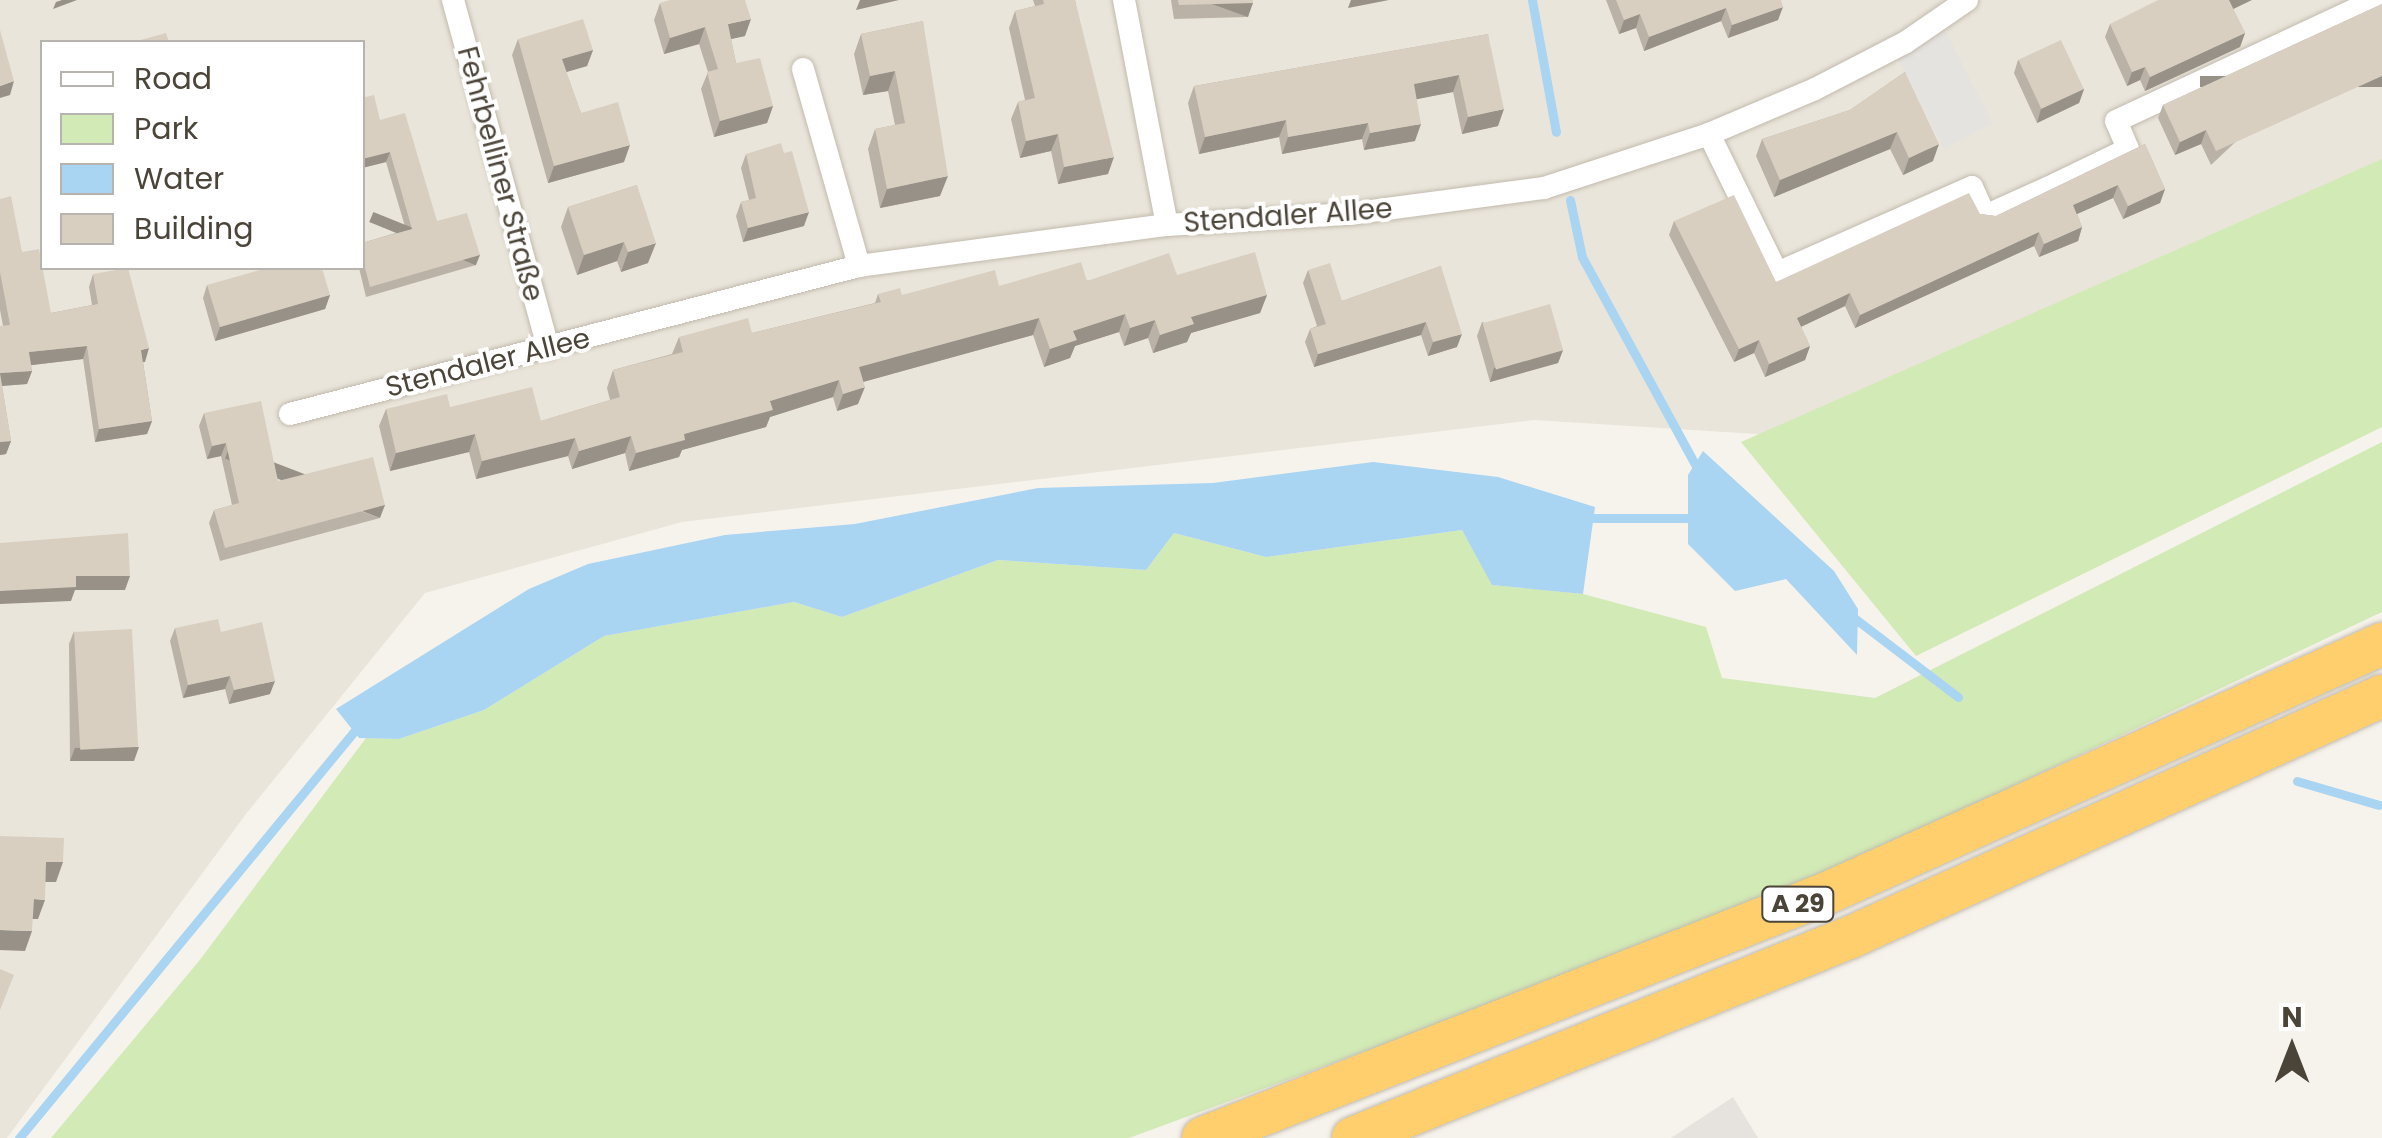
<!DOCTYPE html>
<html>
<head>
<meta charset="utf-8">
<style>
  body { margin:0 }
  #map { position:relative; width:2382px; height:1138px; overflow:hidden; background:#f6f3ec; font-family:Poppins,sans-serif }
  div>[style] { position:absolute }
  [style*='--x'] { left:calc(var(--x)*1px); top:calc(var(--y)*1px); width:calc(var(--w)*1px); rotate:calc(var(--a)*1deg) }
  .residential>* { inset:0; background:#eae5da }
  .industrial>* { inset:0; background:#e6e2dd }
  .green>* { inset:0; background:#d2eab5 }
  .parking>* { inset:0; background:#e5e3e0; transform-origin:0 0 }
  .water>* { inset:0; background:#a9d4f2 }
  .stream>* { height:9px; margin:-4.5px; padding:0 4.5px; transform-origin:4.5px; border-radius:4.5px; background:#a9d4f2 }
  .roads { filter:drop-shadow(0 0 2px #c2bbae) drop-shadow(0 0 2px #c2bbae) }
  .street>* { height:22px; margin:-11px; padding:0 11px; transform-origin:11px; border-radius:11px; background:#fff }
  .highway>* { height:42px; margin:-21px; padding:0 21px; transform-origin:21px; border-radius:21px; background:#ffcf6e }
  .wall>* { inset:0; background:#bab2a6 }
  .shaded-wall>* { inset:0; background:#979187; transform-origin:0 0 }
  .building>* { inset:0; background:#d8cfc1; transform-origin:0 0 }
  span { translate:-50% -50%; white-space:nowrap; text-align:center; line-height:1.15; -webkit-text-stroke:8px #fff; paint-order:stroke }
  .shield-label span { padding:2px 8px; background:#fff; border:2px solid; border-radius:8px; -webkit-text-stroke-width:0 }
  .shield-label { font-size:25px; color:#4b4439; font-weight:700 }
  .street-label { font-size:28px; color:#4b4439 }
  .legend { position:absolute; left:40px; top:40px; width:325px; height:230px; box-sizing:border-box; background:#fff; border:2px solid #b7b4b0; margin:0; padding:12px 18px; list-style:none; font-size:30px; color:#4b4439 }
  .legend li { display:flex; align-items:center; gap:20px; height:50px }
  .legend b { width:50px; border:2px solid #b7b4b0 }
  .north { position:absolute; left:2242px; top:998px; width:100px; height:100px; -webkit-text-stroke:8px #fff; paint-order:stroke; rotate:0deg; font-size:28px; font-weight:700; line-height:40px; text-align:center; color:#4b4439 }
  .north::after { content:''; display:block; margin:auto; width:35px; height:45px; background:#4b4439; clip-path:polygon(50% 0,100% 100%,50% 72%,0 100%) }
</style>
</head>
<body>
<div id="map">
  <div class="residential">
    <i style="clip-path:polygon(evenodd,0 0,2382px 0,2382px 166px,1772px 435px,1534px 420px,682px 522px,425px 593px,246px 814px,7px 1138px,0 1138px,0 0,42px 42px,362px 42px,362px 268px,42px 268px,42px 42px)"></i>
  </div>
  <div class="industrial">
    <i style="clip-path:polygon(1733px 1097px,1758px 1138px,1671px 1138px)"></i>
  </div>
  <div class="green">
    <i style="clip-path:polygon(2382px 159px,2382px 427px,1916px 656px,1741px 442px)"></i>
    <i style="clip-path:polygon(2382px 442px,2382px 612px,1758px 907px,1129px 1138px,51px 1138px,199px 961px,366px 738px,399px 739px,484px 710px,604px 636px,794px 602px,842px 617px,998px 560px,1146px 570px,1174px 533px,1266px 557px,1462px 530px,1493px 585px,1583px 594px,1706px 627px,1722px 678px,1875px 698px)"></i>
  </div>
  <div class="parking">
    <i style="left:1943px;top:26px;width:110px;height:55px;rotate:63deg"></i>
  </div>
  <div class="water">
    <i style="clip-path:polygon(1703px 451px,1834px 571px,1858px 609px,1857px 655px,1786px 579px,1735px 591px,1688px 544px,1688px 475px)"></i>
    <i style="clip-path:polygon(1373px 462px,1498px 477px,1595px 507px,1583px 594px,1492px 585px,1462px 530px,1266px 557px,1174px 533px,1146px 570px,998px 560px,842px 617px,794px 602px,604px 636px,484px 710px,399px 739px,359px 738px,336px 709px,529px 589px,588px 564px,725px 535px,855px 524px,1038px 488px,1213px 483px)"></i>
  </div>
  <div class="stream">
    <i style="--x:1532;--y:0;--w:134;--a:79.7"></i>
    <i style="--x:1570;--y:200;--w:58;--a:78.1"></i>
    <i style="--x:1582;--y:257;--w:245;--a:61.4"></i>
    <i style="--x:1582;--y:518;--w:114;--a:0"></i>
    <i style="--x:1849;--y:614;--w:137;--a:37.3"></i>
    <i style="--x:2297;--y:781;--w:85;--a:16.3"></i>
    <i style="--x:19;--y:1138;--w:538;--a:-50.51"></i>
  </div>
  <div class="roads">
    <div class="street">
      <i style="--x:453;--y:0;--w:361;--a:74.7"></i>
      <i style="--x:1124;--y:0;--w:229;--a:79.2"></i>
      <i style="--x:803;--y:69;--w:205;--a:74.1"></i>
      <i style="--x:1709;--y:134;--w:155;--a:63.9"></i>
      <i style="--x:1777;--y:273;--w:213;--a:-23.8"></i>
      <i style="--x:1972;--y:187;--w:32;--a:66"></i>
      <i style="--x:1985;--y:216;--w:78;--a:-24.3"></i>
      <i style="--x:2056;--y:184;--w:80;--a:-25.9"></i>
      <i style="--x:2128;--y:149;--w:30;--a:-113"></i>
      <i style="--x:2116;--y:121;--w:287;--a:-25"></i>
      <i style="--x:290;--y:414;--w:588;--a:-14.58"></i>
      <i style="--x:859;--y:266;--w:311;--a:-7.6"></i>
      <i style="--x:1167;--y:225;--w:182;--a:-3.5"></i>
      <i style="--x:1349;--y:214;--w:197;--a:-7.6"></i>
      <i style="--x:1544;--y:188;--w:174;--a:-18.1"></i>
      <i style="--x:1709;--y:134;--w:115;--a:-23"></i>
      <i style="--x:1815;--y:89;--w:102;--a:-27.3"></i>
      <i style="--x:1906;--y:42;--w:74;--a:-34.5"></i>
    </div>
    <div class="highway">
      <i style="--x:1203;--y:1138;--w:668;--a:-21.42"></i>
      <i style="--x:1825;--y:894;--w:611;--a:-24.17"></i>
      <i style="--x:1353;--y:1138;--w:537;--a:-21.98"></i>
      <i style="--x:1851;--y:937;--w:583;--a:-24.41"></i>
    </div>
  </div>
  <div class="wall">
    <i style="clip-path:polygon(1033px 0,1075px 0,1108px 174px,1058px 184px,1051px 151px,1020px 158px,1011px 119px,1018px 102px,1025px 100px,1009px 28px,1015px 11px,1035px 6px)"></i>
    <i style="clip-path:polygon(1171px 0,1253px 0,1248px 17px,1174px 19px)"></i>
    <i style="clip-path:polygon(1606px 0,1781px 0,1778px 20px,1728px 38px,1721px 21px,1644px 51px,1636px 28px,1619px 34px)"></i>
    <i style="clip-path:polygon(660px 3px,745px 36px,731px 39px,736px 63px,773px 106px,767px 123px,714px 137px,701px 89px,708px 72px,699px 44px,664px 54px,654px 20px)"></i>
    <i style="clip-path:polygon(2382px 4px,2211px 165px,2201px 144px,2175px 155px,2158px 118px,2163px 105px)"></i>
    <i style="clip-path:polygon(2233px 9px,2245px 33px,2240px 47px,2145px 91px,2140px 80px,2127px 86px,2105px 37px,2110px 24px)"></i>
    <i style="clip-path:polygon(923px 21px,940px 196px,880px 208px,868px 149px,875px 129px,895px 125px,888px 91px,863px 95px,854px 54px,861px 34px)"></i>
    <i style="clip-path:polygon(1488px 34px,1498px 126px,1462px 134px,1453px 92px,1416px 99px,1415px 141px,1364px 150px,1362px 139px,1282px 154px,1279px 137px,1199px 154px,1188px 103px,1194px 86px)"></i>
    <i style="clip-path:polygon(518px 39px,593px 50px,587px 66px,566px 72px,581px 113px,624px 162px,548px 183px,512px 55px)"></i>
    <i style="clip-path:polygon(2018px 60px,2084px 89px,2079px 103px,2037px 123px,2014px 73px)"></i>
    <i style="clip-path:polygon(1905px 72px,1933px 161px,1903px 175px,1890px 149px,1774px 197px,1756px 156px,1762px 139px,1850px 110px)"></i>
    <i style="clip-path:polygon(362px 98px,380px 120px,437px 221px,476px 265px,366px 297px,359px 268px,362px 268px,362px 243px,406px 230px,386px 162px,362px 168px)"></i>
    <i style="clip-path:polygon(2145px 144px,2165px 189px,2160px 203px,2123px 219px,2113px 198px,2077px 214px,2082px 227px,2078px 241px,2039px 257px,2034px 246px,1855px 328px,1845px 306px,1801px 327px,1810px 346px,1805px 360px,1765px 377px,1754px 353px,1734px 362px,1669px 235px,1674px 221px,1776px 282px,1980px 214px,1996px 216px)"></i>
    <i style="clip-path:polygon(746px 154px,804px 226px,743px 242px,736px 216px,741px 202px,749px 200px,741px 168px)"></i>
    <i style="clip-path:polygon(637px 185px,648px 263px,621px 272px,617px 261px,577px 275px,561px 227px,568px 207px)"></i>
    <i style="clip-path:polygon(0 199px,22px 252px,51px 313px,92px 305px,89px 287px,93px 274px,145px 362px,143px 362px,152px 421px,147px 434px,95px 442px,83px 359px,31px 365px,32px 371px,27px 384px,2px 386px,11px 441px,6px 454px,0 455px,0 326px,3px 326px,0 310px)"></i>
    <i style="clip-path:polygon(1441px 266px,1457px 347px,1428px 356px,1421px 335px,1314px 367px,1305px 342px,1310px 329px,1317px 326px,1303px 283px,1308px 270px,1342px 301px)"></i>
    <i style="clip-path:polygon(1177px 275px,1267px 295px,1260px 313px,1191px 333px,1187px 342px,1153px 353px,1148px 338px,1124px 346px,1119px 332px,1075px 346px,1070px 358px,1044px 367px,1033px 335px,863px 382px,858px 404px,837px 411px,833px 397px,770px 417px,766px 427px,682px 450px,679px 457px,629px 471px,625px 453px,572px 469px,568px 456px,476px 479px,469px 452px,390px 471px,379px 426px,386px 409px,450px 407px,541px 421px,610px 400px,607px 388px,613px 370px,672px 354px,679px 337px,752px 333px,875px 303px,878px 294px,902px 295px,999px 286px)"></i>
    <i style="clip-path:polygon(207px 285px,330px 295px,325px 309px,215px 341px,203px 298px)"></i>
    <i style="clip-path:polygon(1482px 322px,1563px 350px,1558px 363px,1490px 382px,1477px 336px)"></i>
    <i style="clip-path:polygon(204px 413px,278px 481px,380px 518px,220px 561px,209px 523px,214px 510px,232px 505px,221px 456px,207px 459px,199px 426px)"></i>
    <i style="clip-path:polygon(175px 628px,221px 632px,270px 694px,229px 704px,225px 689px,183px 698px,170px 641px)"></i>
    <i style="clip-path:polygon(74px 631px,134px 761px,70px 761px,69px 644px)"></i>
  </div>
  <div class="shaded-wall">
    <i style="clip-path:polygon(62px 0,77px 0,53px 9px,56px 2px)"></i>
    <i style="clip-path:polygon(860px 0,899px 0,856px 10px)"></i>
    <i style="clip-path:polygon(1351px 0,1389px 0,1348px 8px)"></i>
    <i style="clip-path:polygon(2229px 0,2252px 0,2223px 14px)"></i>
    <i style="left:1253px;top:3px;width:15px;height:74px;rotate:110deg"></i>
    <i style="clip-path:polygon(1783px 7px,1778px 20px,1728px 38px,1732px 25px)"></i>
    <i style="clip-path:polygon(1726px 8px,1721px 21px,1644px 51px,1649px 37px)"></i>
    <i style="clip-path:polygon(1640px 14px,1636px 28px,1619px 34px,1624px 20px)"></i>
    <i style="clip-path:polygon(751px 19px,745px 36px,722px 41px,728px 24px)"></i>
    <i style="clip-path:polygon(705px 27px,699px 44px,664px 54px,670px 38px)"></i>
    <i style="clip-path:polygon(2245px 33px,2240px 47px,2145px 91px,2150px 77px)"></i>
    <i style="clip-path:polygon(593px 50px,587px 66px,556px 75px,562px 59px)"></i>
    <i style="clip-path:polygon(2145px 67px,2140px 80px,2127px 86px,2132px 72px)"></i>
    <i style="clip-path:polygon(895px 71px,888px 91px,863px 95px,870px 76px)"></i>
    <i style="clip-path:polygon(1459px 75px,1453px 92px,1408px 101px,1414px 84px)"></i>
    <i style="left:2382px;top:76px;width:11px;height:182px;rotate:90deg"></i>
    <i style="clip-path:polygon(14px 81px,10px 95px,0 98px,0 86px)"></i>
    <i style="clip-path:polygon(2084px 89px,2079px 103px,2037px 123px,2041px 109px)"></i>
    <i style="clip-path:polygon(773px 106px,767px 123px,714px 137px,720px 121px)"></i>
    <i style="clip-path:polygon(1504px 109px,1498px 126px,1462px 134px,1468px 117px)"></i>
    <i style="clip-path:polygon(1286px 120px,1279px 137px,1199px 154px,1205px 137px)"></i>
    <i style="clip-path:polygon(1368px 123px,1362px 139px,1282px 154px,1288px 137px)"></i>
    <i style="clip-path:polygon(1421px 124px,1415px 141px,1364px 150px,1370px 133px)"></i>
    <i style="clip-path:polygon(2206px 130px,2201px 144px,2175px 155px,2180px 142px)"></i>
    <i style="clip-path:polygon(1897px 132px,1890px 149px,1774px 197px,1780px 180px)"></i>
    <i style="clip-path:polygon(1058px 134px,1051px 151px,1020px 158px,1026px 141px)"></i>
    <i style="clip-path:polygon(1939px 144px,1933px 161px,1903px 175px,1909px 158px)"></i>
    <i style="clip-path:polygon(630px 145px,624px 162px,548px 183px,554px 166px)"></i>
    <i style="clip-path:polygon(390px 152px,386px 162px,362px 168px,362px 159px)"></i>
    <i style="clip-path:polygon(1114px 157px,1108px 174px,1058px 184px,1064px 167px)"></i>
    <i style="clip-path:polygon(948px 176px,940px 196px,880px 208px,887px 189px)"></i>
    <i style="clip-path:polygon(2118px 185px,2113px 198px,2068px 218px,2073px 205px)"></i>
    <i style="clip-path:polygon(2165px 189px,2160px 203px,2123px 219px,2128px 206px)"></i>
    <i style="clip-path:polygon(809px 212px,804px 226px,743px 242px,748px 228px)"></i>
    <i style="clip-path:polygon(2082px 227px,2078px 241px,2039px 257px,2044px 244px)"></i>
    <i style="clip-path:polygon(2039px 232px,2034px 246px,1855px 328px,1860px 315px)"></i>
    <i style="clip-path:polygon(624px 242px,617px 261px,577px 275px,584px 255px)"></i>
    <i style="clip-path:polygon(656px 243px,648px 263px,621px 272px,628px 252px)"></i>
    <i style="left:480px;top:255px;width:11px;height:115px;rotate:112deg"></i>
    <i style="clip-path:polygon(1850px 293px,1845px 306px,1792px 331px,1797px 318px)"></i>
    <i style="clip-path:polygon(330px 295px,325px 309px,215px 341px,220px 327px)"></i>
    <i style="clip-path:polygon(1267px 295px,1260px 313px,1191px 333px,1187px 342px,1153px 353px,1160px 335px,1191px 317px)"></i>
    <i style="clip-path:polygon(1125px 314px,1119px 332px,1075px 346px,1070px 358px,1044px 367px,1050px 349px,1073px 331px)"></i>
    <i style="clip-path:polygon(1039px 318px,1033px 335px,852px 385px,859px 367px)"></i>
    <i style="clip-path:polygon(1155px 320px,1148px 338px,1124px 346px,1130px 328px)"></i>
    <i style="clip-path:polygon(1426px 322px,1421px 335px,1314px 367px,1318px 354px)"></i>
    <i style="clip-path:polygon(1462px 334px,1457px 347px,1428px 356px,1433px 342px)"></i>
    <i style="clip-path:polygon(1759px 340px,1754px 353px,1734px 362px,1739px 349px)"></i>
    <i style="clip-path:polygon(87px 346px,83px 359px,24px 366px,29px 352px)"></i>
    <i style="clip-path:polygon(1810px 346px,1805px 360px,1765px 377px,1769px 364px)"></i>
    <i style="clip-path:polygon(149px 348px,145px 362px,136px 363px,141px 350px)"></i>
    <i style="clip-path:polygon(1563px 350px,1558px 363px,1490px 382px,1494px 368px)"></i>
    <i style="clip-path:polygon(32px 371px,27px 384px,0 386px,0 373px)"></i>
    <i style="clip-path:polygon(839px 380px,833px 397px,770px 417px,766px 427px,682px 450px,679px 457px,629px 471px,636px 453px,770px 401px)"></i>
    <i style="clip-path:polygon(865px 387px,858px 404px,837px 411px,843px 394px)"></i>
    <i style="clip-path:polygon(152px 421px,147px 434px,95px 442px,99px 429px)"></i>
    <i style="clip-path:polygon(475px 434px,469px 452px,390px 471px,396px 453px)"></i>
    <i style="clip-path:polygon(631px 436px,625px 453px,572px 469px,579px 451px)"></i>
    <i style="clip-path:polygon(575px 438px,568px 456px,476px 479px,482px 461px)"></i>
    <i style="clip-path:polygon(11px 441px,6px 454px,0 455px,0 442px)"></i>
    <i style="clip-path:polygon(226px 443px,221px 456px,207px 459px,212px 446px)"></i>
    <i style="left:385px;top:505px;width:14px;height:166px;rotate:111deg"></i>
    <i style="clip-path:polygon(76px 576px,130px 576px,125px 590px,75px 590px,71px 601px,0 604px,0 591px)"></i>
    <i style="clip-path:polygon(230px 676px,225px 689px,183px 698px,188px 685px)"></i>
    <i style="clip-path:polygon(275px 681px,270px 694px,229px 704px,234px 690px)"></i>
    <i style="clip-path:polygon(139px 747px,134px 761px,70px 761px,75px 748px)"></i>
    <i style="clip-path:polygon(46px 862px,63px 862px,56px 882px,39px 882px)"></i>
    <i style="clip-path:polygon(34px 899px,45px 900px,38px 919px,26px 919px)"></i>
    <i style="clip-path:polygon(0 930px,32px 931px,25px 951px,0 950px)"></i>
  </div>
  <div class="building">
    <i style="clip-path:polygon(670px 0,745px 0,751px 19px,728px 24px,736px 63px,760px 58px,773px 106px,720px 121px,707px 72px,718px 69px,705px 27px,670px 38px,660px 3px)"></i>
    <i style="clip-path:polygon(1043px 0,1075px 0,1114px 157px,1064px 167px,1058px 134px,1026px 141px,1018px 102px,1035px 98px,1015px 11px,1044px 4px)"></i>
    <i style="clip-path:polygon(1178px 0,1253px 0,1253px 3px,1179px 5px)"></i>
    <i style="clip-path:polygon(1616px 0,1781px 0,1783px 7px,1732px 25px,1726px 8px,1649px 37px,1640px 14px,1624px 20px)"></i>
    <i style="clip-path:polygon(2158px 0,2229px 0,2245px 33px,2150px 77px,2145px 67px,2132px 72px,2110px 24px)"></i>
    <i style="clip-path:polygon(2382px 4px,2382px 76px,2216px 151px,2206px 130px,2180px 142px,2163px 105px)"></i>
    <i style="clip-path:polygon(583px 19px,593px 50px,562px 59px,581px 113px,618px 102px,630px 145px,554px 166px,518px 39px)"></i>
    <i style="clip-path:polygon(923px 21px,948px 176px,887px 189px,875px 129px,905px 123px,895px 71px,870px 76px,861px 34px)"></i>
    <i style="clip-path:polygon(0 30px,14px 81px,0 86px)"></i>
    <i style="clip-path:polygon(166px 33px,169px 42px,133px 42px)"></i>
    <i style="clip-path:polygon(1488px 34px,1504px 109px,1468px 117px,1459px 75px,1414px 84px,1421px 124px,1370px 133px,1368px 123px,1288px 137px,1286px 120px,1205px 137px,1194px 86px)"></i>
    <i style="left:2061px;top:40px;width:54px;height:47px;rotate:65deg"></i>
    <i style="clip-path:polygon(1905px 72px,1939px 144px,1909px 158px,1897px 132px,1780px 180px,1762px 139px,1850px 110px)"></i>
    <i style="clip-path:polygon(374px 95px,380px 120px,405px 113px,437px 221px,467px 213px,480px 255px,370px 287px,362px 256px,362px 243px,412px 229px,390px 152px,362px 159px,362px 98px)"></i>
    <i style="clip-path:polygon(781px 143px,784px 153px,792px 151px,809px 212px,748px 228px,741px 202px,756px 198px,746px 154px)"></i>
    <i style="clip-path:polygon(2145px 144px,2165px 189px,2128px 206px,2118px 185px,2073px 205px,2082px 227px,2044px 244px,2039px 232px,1860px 315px,1850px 293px,1797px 318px,1810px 346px,1769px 364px,1759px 340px,1739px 349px,1674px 221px,1734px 195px,1776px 282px,1969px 193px,1980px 214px,1996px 216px)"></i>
    <i style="clip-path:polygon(637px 185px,656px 243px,628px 252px,624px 242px,584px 255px,568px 207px)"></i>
    <i style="clip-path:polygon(11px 196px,22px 252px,39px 249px,51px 313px,98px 304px,93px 274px,128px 268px,149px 348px,141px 350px,152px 421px,99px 429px,87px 346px,29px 352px,32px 371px,0 373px,11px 441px,0 442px,0 326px,10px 325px,0 272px,0 199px)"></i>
    <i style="clip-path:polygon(1255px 252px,1267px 295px,1191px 317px,1194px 324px,1160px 335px,1155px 320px,1130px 328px,1125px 314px,1073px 331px,1077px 340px,1050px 349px,1039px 318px,859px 367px,865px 387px,843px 394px,839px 380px,770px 401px,773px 410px,684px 434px,685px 440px,636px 453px,631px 436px,579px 451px,575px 438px,482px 461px,475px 434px,396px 453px,386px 409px,447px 394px,450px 407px,532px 387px,541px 421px,620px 397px,613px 370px,683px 352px,679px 337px,748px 318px,752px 333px,881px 302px,878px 294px,900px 288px,902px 295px,995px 270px,999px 286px,1081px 262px,1087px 281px,1169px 253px,1177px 275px)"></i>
    <i style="clip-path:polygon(1330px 263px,1342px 301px,1441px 266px,1462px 334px,1433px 342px,1426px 322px,1318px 354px,1310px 329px,1326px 324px,1308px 270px)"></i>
    <i style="clip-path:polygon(267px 268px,322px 268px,330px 295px,220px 327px,207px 285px)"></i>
    <i style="left:1550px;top:304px;width:48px;height:70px;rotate:74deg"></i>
    <i style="clip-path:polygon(261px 401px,278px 481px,373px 457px,385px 505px,225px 548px,214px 510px,239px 503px,226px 443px,212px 446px,204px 413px)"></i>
    <i style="clip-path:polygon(128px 533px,130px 576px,76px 576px,76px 587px,0 591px,0 543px)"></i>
    <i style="clip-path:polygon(218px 619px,221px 632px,262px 622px,275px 681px,234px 690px,230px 676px,188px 685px,175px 628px)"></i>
    <i style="left:132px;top:629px;width:118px;height:58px;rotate:87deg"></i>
    <i style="clip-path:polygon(0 836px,64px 838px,63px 862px,46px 862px,45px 900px,34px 899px,32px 931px,0 930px)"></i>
    <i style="clip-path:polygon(0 969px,14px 975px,0 1010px)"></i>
  </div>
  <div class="shield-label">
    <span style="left:1798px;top:904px">A 29</span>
  </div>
  <div class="street-label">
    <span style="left:500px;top:174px;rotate:75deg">Fehrbelliner Straße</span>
    <span style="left:1288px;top:216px;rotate:-4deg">Stendaler Allee</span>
    <span style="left:488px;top:363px;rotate:-14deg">Stendaler Allee</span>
  </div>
  <ul class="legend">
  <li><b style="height:12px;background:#fff"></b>Road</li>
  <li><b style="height:28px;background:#d2eab5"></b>Park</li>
  <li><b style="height:28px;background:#a9d4f2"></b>Water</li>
  <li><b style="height:28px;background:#d8cfc1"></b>Building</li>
  </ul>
  <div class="north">N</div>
</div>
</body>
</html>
